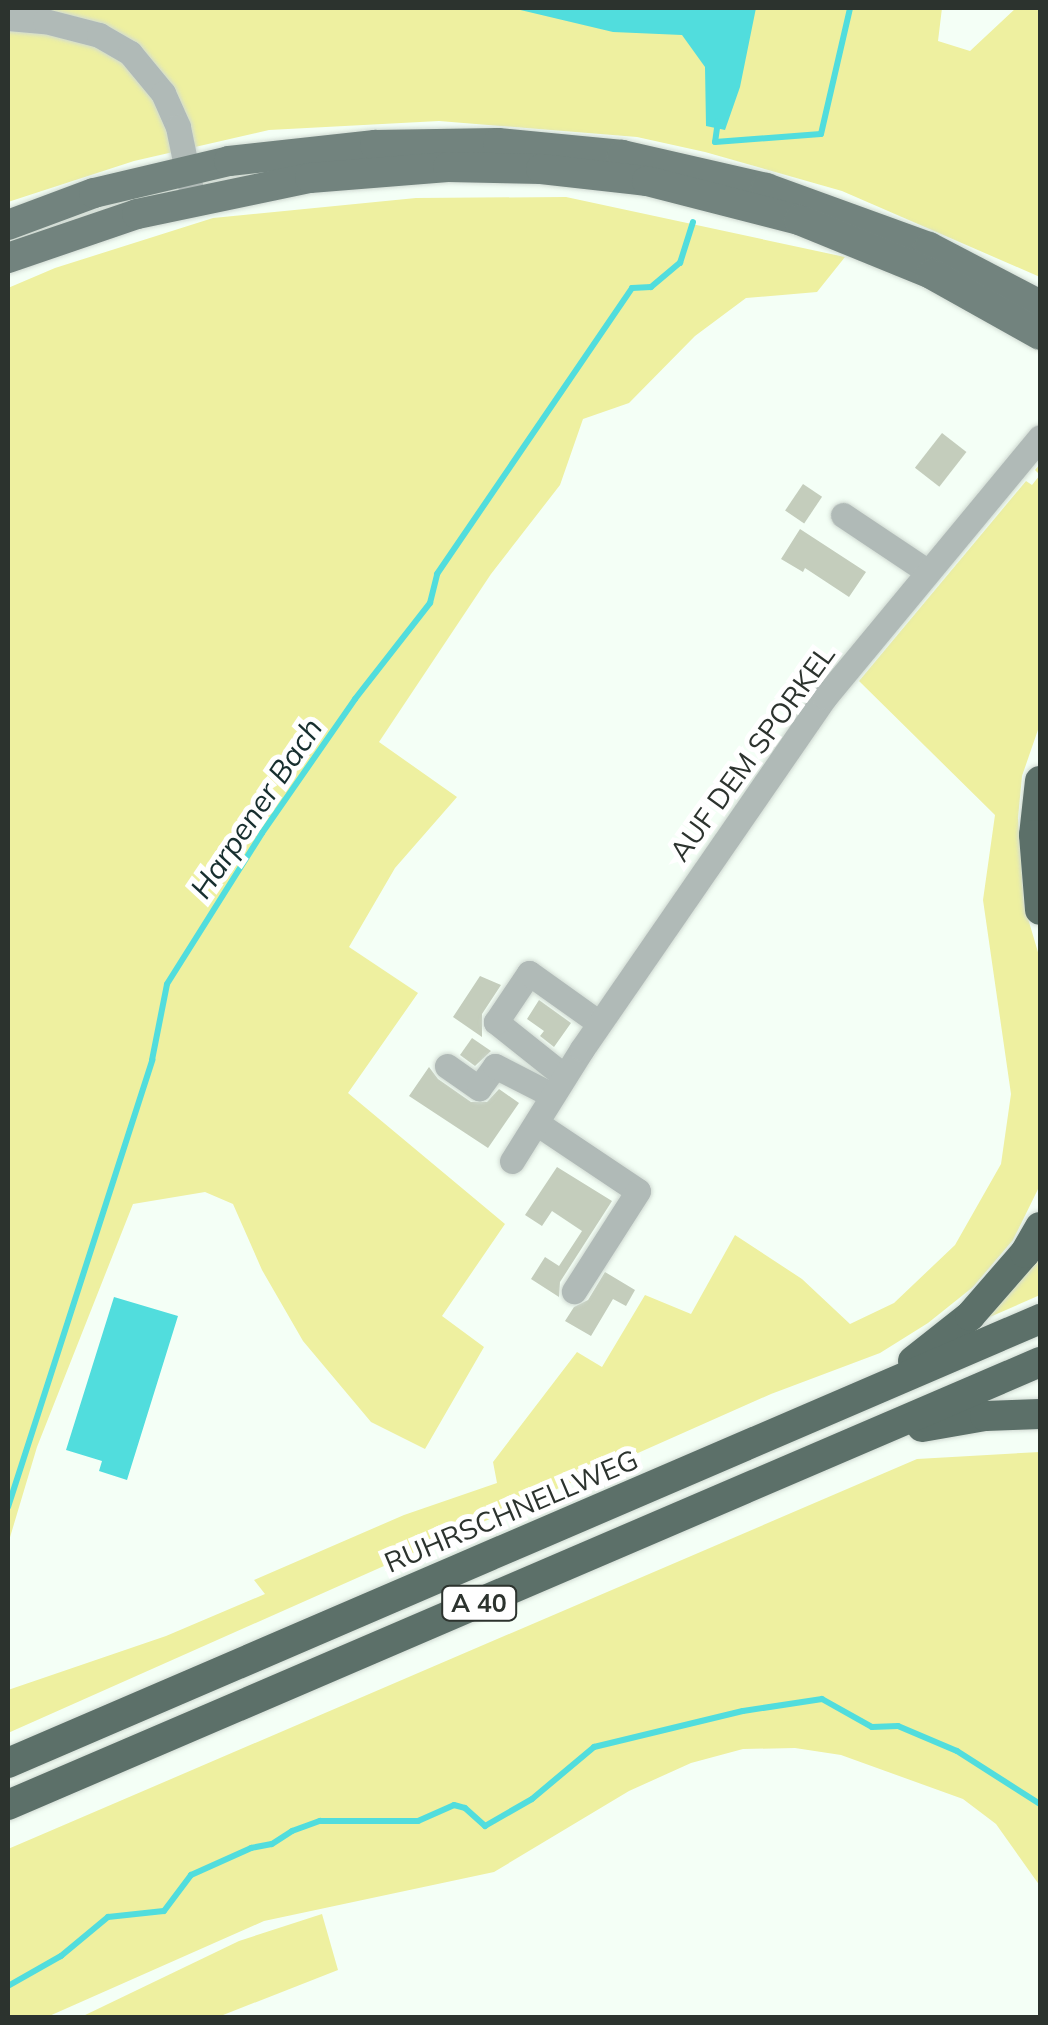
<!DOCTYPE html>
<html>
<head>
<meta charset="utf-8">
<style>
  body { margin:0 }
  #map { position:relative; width:1048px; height:2025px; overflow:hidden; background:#f4fff6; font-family:Mulish,sans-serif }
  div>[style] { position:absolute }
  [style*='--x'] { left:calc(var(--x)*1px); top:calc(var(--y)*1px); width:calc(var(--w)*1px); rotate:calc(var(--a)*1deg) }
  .green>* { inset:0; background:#eef0a0 }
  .water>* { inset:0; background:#51dddd }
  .stream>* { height:6px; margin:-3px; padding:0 3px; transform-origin:3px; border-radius:3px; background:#51dddd }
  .building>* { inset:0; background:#c4cdbc; transform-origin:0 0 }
  .roads { filter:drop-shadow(0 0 2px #d0dad2) drop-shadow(0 0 2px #d0dad2) }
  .minor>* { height:25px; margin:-12.5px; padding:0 12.5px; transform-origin:12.5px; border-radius:12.5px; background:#b0bab7 }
  .major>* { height:30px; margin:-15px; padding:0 15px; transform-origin:15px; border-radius:15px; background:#72837e }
  .highway>* { height:30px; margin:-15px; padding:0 15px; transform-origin:15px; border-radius:15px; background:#5c7069 }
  span { translate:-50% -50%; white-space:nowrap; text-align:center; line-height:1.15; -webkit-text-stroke:10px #fff; paint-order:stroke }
  .shield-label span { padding:2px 8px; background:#fff; border:2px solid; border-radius:8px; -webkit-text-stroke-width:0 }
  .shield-label { font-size:25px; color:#2c332e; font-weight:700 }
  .street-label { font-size:28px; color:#2c332e }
  .water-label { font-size:30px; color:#172f2f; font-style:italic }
  .frame { position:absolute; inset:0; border:10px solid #2c332e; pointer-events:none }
</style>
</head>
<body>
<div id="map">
  <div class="green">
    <i style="clip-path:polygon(8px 8px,942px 8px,938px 41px,970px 51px,1016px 8px,1040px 8px,1040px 277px,842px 191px,705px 152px,637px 137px,439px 121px,269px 130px,134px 161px,8px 202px)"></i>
    <i style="clip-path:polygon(566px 197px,845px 257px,817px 292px,746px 298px,695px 336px,629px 403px,583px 419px,560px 485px,491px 574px,379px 742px,457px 797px,395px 868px,349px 947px,418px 993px,348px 1093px,505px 1224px,442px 1316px,484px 1347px,425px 1449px,371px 1422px,303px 1341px,262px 1270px,233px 1204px,205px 1192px,133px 1204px,37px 1447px,8px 1544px,8px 288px,55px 268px,213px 218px,416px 198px)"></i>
    <i style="clip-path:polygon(1040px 464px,1040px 724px,1022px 776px,1018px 818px,1024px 905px,1040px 959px,1040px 1185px,1013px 1240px,973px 1287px,928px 1323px,880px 1353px,771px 1394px,8px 1733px,8px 1690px,166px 1636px,265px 1594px,254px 1580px,404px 1515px,497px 1483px,493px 1462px,577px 1352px,602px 1367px,645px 1295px,691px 1314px,735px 1235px,802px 1279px,850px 1324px,894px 1303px,955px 1245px,1001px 1164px,1011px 1094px,983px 900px,995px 815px,859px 681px,1026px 481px,1032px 485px,1040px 475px,1035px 470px)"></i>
    <i style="clip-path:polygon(1040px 1247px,1040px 1295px,976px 1323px)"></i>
    <i style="clip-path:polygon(1040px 1452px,1040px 1886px,996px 1824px,963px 1799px,841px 1755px,795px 1748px,743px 1749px,691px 1763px,629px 1791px,494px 1872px,264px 1921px,47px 2017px,8px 2017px,8px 1849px,917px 1459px)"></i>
    <i style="clip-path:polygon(322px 1914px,338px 1970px,218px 2017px,81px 2017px,239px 1941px)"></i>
  </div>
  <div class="water">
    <i style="clip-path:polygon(512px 8px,756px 8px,740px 87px,725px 130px,706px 126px,705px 67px,682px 35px,613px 32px)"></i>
    <i style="clip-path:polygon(114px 1297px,178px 1316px,127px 1480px,99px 1471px,102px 1461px,66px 1450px)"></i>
  </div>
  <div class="stream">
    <i style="--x:718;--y:121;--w:21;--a:98"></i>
    <i style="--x:715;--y:142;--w:106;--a:-4.3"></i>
    <i style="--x:821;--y:134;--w:129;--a:-77"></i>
    <i style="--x:8;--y:1507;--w:470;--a:-72.1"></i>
    <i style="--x:152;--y:1060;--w:77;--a:-78.8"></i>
    <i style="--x:167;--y:984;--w:178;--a:-57.8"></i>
    <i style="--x:262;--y:833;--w:163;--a:-55.2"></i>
    <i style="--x:355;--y:699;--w:122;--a:-52"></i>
    <i style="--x:430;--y:603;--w:30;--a:-76"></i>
    <i style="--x:437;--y:574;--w:346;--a:-55.7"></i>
    <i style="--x:632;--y:288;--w:19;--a:-3"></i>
    <i style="--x:651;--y:287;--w:38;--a:-40"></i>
    <i style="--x:680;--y:263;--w:43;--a:-72.4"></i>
    <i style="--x:8;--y:1986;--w:61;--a:-29.5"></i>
    <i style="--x:61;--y:1956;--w:61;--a:-39.7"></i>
    <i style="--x:108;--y:1917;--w:56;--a:-6.1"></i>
    <i style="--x:164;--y:1911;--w:45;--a:-53.1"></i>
    <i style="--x:191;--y:1875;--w:66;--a:-24.2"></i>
    <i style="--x:251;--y:1848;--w:21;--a:-11"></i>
    <i style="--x:272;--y:1844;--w:24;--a:-33"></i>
    <i style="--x:292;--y:1831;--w:30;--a:-20"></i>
    <i style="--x:320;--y:1821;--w:98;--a:0"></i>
    <i style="--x:418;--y:1821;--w:39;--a:-24"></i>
    <i style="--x:454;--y:1805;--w:11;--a:15"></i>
    <i style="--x:465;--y:1808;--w:27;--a:42"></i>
    <i style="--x:485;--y:1826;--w:54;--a:-29.9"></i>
    <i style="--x:532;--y:1799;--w:81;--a:-40"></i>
    <i style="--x:594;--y:1747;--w:153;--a:-13.6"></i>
    <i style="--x:743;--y:1711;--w:80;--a:-8.6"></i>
    <i style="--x:822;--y:1699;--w:57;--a:29.2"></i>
    <i style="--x:872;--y:1727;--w:26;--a:-2"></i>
    <i style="--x:898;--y:1726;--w:64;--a:23"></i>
    <i style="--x:957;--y:1751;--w:98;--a:32.6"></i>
  </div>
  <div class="building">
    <i style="left:942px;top:433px;width:31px;height:44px;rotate:38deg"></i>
    <i style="left:803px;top:484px;width:23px;height:32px;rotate:34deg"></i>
    <i style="clip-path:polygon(800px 529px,866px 572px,849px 597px,805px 568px,803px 572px,781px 559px)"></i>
    <i style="clip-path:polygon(480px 976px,501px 985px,482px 1014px,482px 1037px,453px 1017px)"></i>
    <i style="clip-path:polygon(539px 1000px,571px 1023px,554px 1047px,540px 1036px,544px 1031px,527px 1019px)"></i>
    <i style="clip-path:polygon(472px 1038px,491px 1051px,475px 1066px,460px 1055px)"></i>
    <i style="clip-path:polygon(429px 1067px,438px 1079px,471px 1102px,487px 1102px,499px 1089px,519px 1103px,488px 1148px,409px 1096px)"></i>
    <i style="clip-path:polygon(557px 1167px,612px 1201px,560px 1282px,559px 1297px,531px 1279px,545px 1257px,559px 1266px,582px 1231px,552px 1211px,542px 1226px,525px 1215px)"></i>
    <i style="clip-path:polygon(605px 1272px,635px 1290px,626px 1306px,613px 1299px,591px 1336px,565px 1321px,574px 1307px,588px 1300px)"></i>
  </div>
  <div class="roads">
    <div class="minor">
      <i style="--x:8;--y:18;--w:37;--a:5"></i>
      <i style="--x:45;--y:21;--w:56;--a:14.5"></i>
      <i style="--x:99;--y:35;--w:36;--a:30"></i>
      <i style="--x:130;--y:53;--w:52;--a:50.5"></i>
      <i style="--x:163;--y:93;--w:37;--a:66"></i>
      <i style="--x:178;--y:127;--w:64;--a:78.3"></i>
      <i style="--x:843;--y:515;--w:102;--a:33.8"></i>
      <i style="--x:447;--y:1066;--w:39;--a:35"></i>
      <i style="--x:479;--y:1088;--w:27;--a:-54"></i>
      <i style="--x:495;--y:1066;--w:64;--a:27"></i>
      <i style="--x:564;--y:1076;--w:87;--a:-141.5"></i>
      <i style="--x:496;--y:1022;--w:59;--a:-56"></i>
      <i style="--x:529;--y:973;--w:86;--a:35.5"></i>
      <i style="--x:538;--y:1124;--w:120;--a:33.8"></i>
      <i style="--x:638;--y:1191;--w:119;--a:122.6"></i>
      <i style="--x:512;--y:1161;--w:132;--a:-58"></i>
      <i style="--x:582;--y:1049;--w:428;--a:-55.4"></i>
      <i style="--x:825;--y:697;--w:337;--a:-50.4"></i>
    </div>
    <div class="major">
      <i style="--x:8;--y:225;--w:92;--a:-20.4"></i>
      <i style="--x:94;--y:193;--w:139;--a:-13.3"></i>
      <i style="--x:229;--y:161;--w:147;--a:-6.3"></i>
      <i style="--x:375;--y:145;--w:123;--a:-0.9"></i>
      <i style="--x:498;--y:143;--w:125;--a:5.5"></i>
      <i style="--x:622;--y:155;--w:148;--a:12.9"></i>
      <i style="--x:766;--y:188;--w:173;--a:19.9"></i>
      <i style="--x:929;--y:247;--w:125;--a:27.6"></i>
      <i style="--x:8;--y:258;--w:136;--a:-18.8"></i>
      <i style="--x:137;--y:214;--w:177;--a:-11.8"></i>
      <i style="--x:310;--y:178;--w:138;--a:-4.6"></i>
      <i style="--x:448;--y:167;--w:93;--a:1.2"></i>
      <i style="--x:541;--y:169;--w:107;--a:6.5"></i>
      <i style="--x:647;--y:181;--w:157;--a:14.4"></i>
      <i style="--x:799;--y:220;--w:143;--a:22.2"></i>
      <i style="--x:931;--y:274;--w:125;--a:29.2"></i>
    </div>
    <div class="highway">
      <i style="--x:1040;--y:781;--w:54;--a:96.3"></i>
      <i style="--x:1034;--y:835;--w:75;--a:85.4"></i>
      <i style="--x:913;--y:1361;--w:73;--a:-38.3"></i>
      <i style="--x:970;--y:1316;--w:84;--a:-48.9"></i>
      <i style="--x:1025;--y:1253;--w:30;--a:-60"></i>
      <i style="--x:922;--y:1427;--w:64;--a:-9.9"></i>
      <i style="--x:985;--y:1416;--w:55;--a:-2.1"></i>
      <i style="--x:8;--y:1763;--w:1123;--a:-23.28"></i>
      <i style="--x:8;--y:1805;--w:1123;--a:-23.23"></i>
    </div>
  </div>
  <div class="shield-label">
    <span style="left:479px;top:1603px">A 40</span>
  </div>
  <div class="street-label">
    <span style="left:752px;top:753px;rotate:-54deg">AUF DEM SPORKEL</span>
    <span style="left:511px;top:1511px;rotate:-23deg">RUHRSCHNELLWEG</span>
  </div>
  <div class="water-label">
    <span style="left:256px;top:808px;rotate:-56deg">Harpener Bach</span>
  </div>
  <div class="frame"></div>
</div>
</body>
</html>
